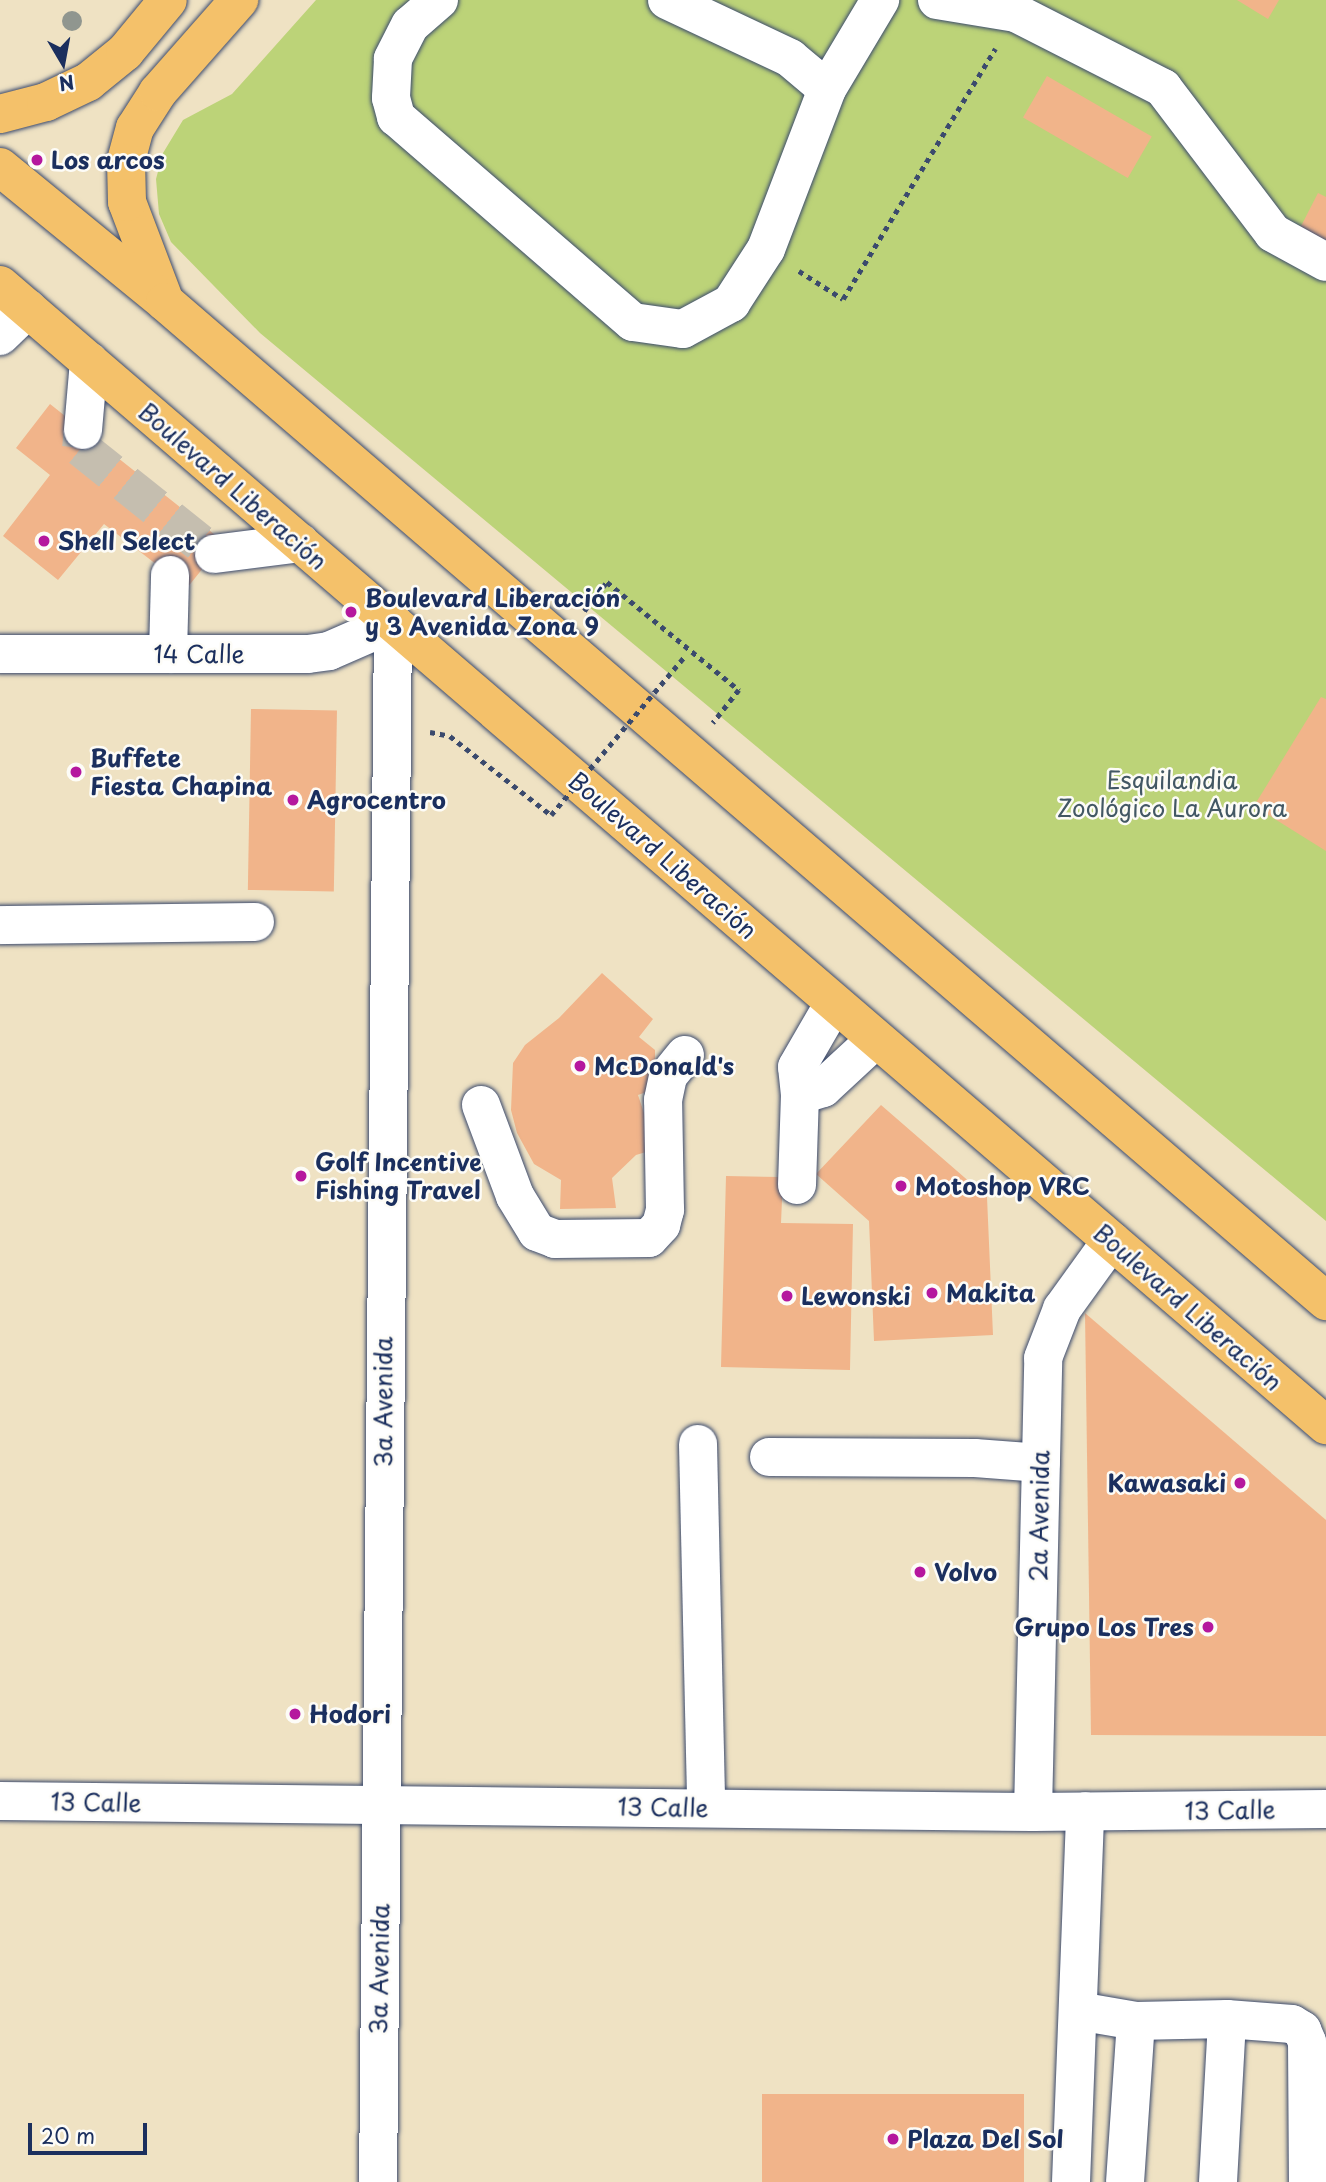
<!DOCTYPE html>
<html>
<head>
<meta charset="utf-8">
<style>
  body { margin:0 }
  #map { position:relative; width:1326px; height:2182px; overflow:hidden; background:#efe2c3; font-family:"Playpen Sans",sans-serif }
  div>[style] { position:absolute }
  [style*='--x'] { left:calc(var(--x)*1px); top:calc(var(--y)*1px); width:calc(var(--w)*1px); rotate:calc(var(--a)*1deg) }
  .green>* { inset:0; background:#bcd378 }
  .building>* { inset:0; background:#f1b48a; transform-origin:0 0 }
  .minor-tunnel>* { height:38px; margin-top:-19px; transform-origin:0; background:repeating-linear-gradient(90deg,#c5beaf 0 38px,transparent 0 57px) }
  .path>* { height:4.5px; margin-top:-2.25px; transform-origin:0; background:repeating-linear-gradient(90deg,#3b4a6d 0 5px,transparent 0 10px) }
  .roads { filter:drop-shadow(0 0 2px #3b4a6d) drop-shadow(0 0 2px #3b4a6d) }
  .minor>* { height:38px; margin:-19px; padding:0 19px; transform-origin:19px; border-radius:19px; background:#fff }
  .major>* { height:38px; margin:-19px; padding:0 19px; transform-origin:19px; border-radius:19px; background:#f4c16a }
  .highway>* { height:38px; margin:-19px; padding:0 19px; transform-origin:19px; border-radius:19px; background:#f4c16a }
  .path-bridge>* { height:4.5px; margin-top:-2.25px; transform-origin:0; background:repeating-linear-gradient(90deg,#3b4a6d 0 5px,transparent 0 10px) }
  .trees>* { width:20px; height:20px; margin:-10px; border-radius:50%; background:#90968f }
  .dots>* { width:19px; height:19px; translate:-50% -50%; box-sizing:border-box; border:4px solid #fdfcf7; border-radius:50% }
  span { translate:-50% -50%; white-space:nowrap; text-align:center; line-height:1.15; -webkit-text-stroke:5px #fdfcf7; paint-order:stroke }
  .poi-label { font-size:24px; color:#1b2f5e; font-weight:700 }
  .left { translate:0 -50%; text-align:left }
  .right { translate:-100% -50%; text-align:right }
  .street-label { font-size:24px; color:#1b2f5e }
  .park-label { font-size:24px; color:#435864 }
  .north { position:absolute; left:28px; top:28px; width:70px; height:70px; -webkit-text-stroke:5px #fdfcf7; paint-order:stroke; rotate:170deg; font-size:19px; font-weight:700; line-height:28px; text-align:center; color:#1b2f5e }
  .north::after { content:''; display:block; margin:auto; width:24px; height:32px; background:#1b2f5e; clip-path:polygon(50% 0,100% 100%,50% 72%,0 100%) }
  .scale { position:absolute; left:28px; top:2123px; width:119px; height:32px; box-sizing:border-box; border:4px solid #1b2f5e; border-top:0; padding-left:9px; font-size:21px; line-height:24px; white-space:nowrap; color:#1b2f5e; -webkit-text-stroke:5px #fdfcf7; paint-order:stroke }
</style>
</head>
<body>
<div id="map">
  <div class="green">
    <i style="clip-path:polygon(316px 0,1326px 0,1326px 1221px,260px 333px,171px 242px,159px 214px,156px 179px,163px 153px,183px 120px,232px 94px)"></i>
  </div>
  <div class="building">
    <i style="clip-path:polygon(1237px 0,1279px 0,1268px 19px)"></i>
    <i style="left:1047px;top:76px;width:121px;height:48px;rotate:30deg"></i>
    <i style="clip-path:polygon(1318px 193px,1326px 197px,1326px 247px,1298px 232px)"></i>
    <i style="clip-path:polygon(50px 404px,224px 542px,187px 588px,104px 524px,58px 580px,3px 536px,50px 475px,16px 448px)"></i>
    <i style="clip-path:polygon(1321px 697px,1326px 699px,1326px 851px,1254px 806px)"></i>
    <i style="left:251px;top:709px;width:86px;height:181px;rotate:1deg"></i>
    <i style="clip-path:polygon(602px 973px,653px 1019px,639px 1037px,655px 1050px,655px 1089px,638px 1095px,656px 1149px,636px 1155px,612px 1178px,616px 1208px,560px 1209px,561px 1180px,534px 1164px,517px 1133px,511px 1110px,513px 1063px,525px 1045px,559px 1018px)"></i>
    <i style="clip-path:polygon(881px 1105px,987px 1197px,993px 1335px,874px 1341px,869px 1221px,816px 1174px)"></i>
    <i style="clip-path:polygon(726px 1176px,783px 1177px,781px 1223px,853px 1224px,850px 1370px,721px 1367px)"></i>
    <i style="clip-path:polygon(1085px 1313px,1326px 1520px,1326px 1736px,1091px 1735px)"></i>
    <i style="left:762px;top:2094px;width:262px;height:88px"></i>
  </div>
  <div class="minor-tunnel">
    <i style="--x:83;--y:430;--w:18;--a:96"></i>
    <i style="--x:81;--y:448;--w:170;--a:38.6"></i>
  </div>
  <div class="path">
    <i style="--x:799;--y:271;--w:52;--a:32.5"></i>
    <i style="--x:843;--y:299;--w:293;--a:-58.7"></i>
    <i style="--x:584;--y:611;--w:37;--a:-52"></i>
    <i style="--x:607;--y:582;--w:171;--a:39.3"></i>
    <i style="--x:739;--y:690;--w:42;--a:128.2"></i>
    <i style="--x:430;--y:732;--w:20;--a:11"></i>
    <i style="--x:450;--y:736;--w:128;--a:38"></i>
  </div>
  <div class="roads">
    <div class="minor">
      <i style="--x:439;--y:0;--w:38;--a:139"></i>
      <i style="--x:410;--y:25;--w:38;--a:117"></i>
      <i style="--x:393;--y:59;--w:39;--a:93"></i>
      <i style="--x:391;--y:98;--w:20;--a:75"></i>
      <i style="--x:396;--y:117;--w:313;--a:40.9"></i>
      <i style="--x:633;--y:322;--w:50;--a:8"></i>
      <i style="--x:683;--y:329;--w:55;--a:-28.4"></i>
      <i style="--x:731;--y:303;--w:64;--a:-57.1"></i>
      <i style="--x:766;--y:249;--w:171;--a:-69.1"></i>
      <i style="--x:827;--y:89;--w:104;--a:-59.2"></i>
      <i style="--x:667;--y:0;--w:136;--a:25.2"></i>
      <i style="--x:790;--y:58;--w:48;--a:40"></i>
      <i style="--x:937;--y:0;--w:80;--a:9.3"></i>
      <i style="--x:1016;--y:13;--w:165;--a:27"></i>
      <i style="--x:1163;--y:88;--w:182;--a:52.8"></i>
      <i style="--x:1273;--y:233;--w:60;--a:28.7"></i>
      <i style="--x:0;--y:336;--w:39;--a:-44"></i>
      <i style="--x:83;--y:430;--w:69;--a:-85"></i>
      <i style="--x:214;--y:554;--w:87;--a:-7.3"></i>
      <i style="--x:0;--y:654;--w:308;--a:0"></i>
      <i style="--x:308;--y:654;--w:21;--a:-8"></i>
      <i style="--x:329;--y:651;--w:70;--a:-23.6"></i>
      <i style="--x:393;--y:623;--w:1559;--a:90.55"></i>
      <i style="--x:168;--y:654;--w:79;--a:-88.5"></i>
      <i style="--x:0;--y:925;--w:255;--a:-0.7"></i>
      <i style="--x:800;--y:1095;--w:24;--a:-17"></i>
      <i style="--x:823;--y:1088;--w:72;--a:-42.8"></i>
      <i style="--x:481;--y:1105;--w:97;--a:69.5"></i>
      <i style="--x:515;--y:1196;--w:42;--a:58.6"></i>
      <i style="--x:537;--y:1232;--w:19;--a:21"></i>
      <i style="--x:555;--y:1239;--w:94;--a:-0.6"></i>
      <i style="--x:649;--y:1238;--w:18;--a:-47"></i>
      <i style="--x:661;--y:1225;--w:16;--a:-75"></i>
      <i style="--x:665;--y:1210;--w:110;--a:-91"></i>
      <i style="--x:663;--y:1100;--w:25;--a:-78"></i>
      <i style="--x:668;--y:1076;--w:27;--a:-51"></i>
      <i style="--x:797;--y:1185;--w:90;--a:-88.1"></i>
      <i style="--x:800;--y:1095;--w:28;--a:-96"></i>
      <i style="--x:797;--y:1067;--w:74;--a:-60"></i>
      <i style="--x:698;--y:1444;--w:364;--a:88.7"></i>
      <i style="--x:769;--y:1457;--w:206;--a:0.3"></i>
      <i style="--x:975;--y:1458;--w:66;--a:4.3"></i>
      <i style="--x:0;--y:1801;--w:1033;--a:0.61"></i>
      <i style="--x:1033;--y:1812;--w:293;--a:-0.6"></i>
      <i style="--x:1033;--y:1812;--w:454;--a:-88.7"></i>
      <i style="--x:1043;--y:1358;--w:53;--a:-68.8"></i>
      <i style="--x:1062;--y:1309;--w:84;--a:-54.2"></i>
      <i style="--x:1078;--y:2011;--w:59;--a:9.8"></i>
      <i style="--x:1136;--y:2021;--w:161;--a:93.9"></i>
      <i style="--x:1136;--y:2021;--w:91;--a:-1.3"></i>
      <i style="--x:1227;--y:2019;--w:65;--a:4.4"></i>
      <i style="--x:1292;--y:2024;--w:12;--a:31"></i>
      <i style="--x:1302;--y:2030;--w:13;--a:67"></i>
      <i style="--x:1307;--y:2042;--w:140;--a:89.6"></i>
      <i style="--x:1071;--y:2182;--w:371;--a:-87.8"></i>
      <i style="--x:1218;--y:2182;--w:163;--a:-86.8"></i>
    </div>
    <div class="major">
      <i style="--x:0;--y:114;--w:48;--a:-14.6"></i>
      <i style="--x:46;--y:102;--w:47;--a:-25.5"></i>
      <i style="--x:88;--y:82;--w:48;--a:-39"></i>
      <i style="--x:125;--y:52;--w:67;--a:-50.4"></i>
      <i style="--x:165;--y:302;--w:107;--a:-110.8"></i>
      <i style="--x:127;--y:202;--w:41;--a:-91.4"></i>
      <i style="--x:126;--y:161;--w:34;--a:-75"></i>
      <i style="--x:135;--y:128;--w:43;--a:-57.4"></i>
      <i style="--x:158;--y:92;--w:123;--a:-48.6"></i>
    </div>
    <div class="highway">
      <i style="--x:0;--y:167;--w:213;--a:39.3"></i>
      <i style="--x:165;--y:302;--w:1532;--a:40.71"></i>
      <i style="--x:0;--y:285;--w:1749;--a:40.69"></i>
    </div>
  </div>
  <div class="path-bridge">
    <i style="--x:551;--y:815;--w:208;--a:-49.9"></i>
  </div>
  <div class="trees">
    <i style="left:72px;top:21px"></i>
  </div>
  <div class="dots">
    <i style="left:37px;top:160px;background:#b5179e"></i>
    <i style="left:44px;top:541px;background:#b5179e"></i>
    <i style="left:351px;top:612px;background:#b5179e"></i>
    <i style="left:76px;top:772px;background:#b5179e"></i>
    <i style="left:293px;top:800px;background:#b5179e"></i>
    <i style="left:580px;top:1066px;background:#b5179e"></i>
    <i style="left:301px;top:1176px;background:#b5179e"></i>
    <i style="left:901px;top:1186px;background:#b5179e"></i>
    <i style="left:932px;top:1293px;background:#b5179e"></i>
    <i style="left:787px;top:1296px;background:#b5179e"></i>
    <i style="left:1240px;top:1483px;background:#b5179e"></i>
    <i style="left:920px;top:1572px;background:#b5179e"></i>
    <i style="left:1208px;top:1627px;background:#b5179e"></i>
    <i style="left:295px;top:1714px;background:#b5179e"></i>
    <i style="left:893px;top:2139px;background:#b5179e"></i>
  </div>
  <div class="poi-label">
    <span class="left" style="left:51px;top:160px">Los arcos</span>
    <span class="left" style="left:58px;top:541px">Shell Select</span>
    <span class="left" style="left:365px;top:612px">Boulevard Liberación<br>y 3 Avenida Zona 9</span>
    <span class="left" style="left:90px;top:772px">Buffete<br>Fiesta Chapina</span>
    <span class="left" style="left:307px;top:800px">Agrocentro</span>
    <span class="left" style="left:594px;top:1066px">McDonald's</span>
    <span class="left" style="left:315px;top:1176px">Golf Incentive<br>Fishing Travel</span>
    <span class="left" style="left:915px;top:1186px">Motoshop VRC</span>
    <span class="left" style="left:946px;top:1293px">Makita</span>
    <span class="left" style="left:801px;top:1296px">Lewonski</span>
    <span class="right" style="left:1226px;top:1483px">Kawasaki</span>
    <span class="left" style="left:934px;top:1572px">Volvo</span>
    <span class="right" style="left:1194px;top:1627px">Grupo Los Tres</span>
    <span class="left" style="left:309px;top:1714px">Hodori</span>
    <span class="left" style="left:907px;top:2139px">Plaza Del Sol</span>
  </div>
  <div class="street-label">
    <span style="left:233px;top:486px;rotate:41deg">Boulevard Liberación</span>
    <span style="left:199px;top:654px">14 Calle</span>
    <span style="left:663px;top:855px;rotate:41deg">Boulevard Liberación</span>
    <span style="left:1188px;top:1307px;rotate:41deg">Boulevard Liberación</span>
    <span style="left:383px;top:1402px;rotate:-90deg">3a Avenida</span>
    <span style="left:1039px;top:1516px;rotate:-89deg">2a Avenida</span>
    <span style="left:96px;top:1802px;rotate:1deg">13 Calle</span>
    <span style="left:663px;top:1807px;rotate:1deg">13 Calle</span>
    <span style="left:1230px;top:1810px;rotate:-1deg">13 Calle</span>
    <span style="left:379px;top:1969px;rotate:-89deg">3a Avenida</span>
  </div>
  <div class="park-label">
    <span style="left:1172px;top:794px">Esquilandia<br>Zoológico La Aurora</span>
  </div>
  <div class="north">N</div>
  <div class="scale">20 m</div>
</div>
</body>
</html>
